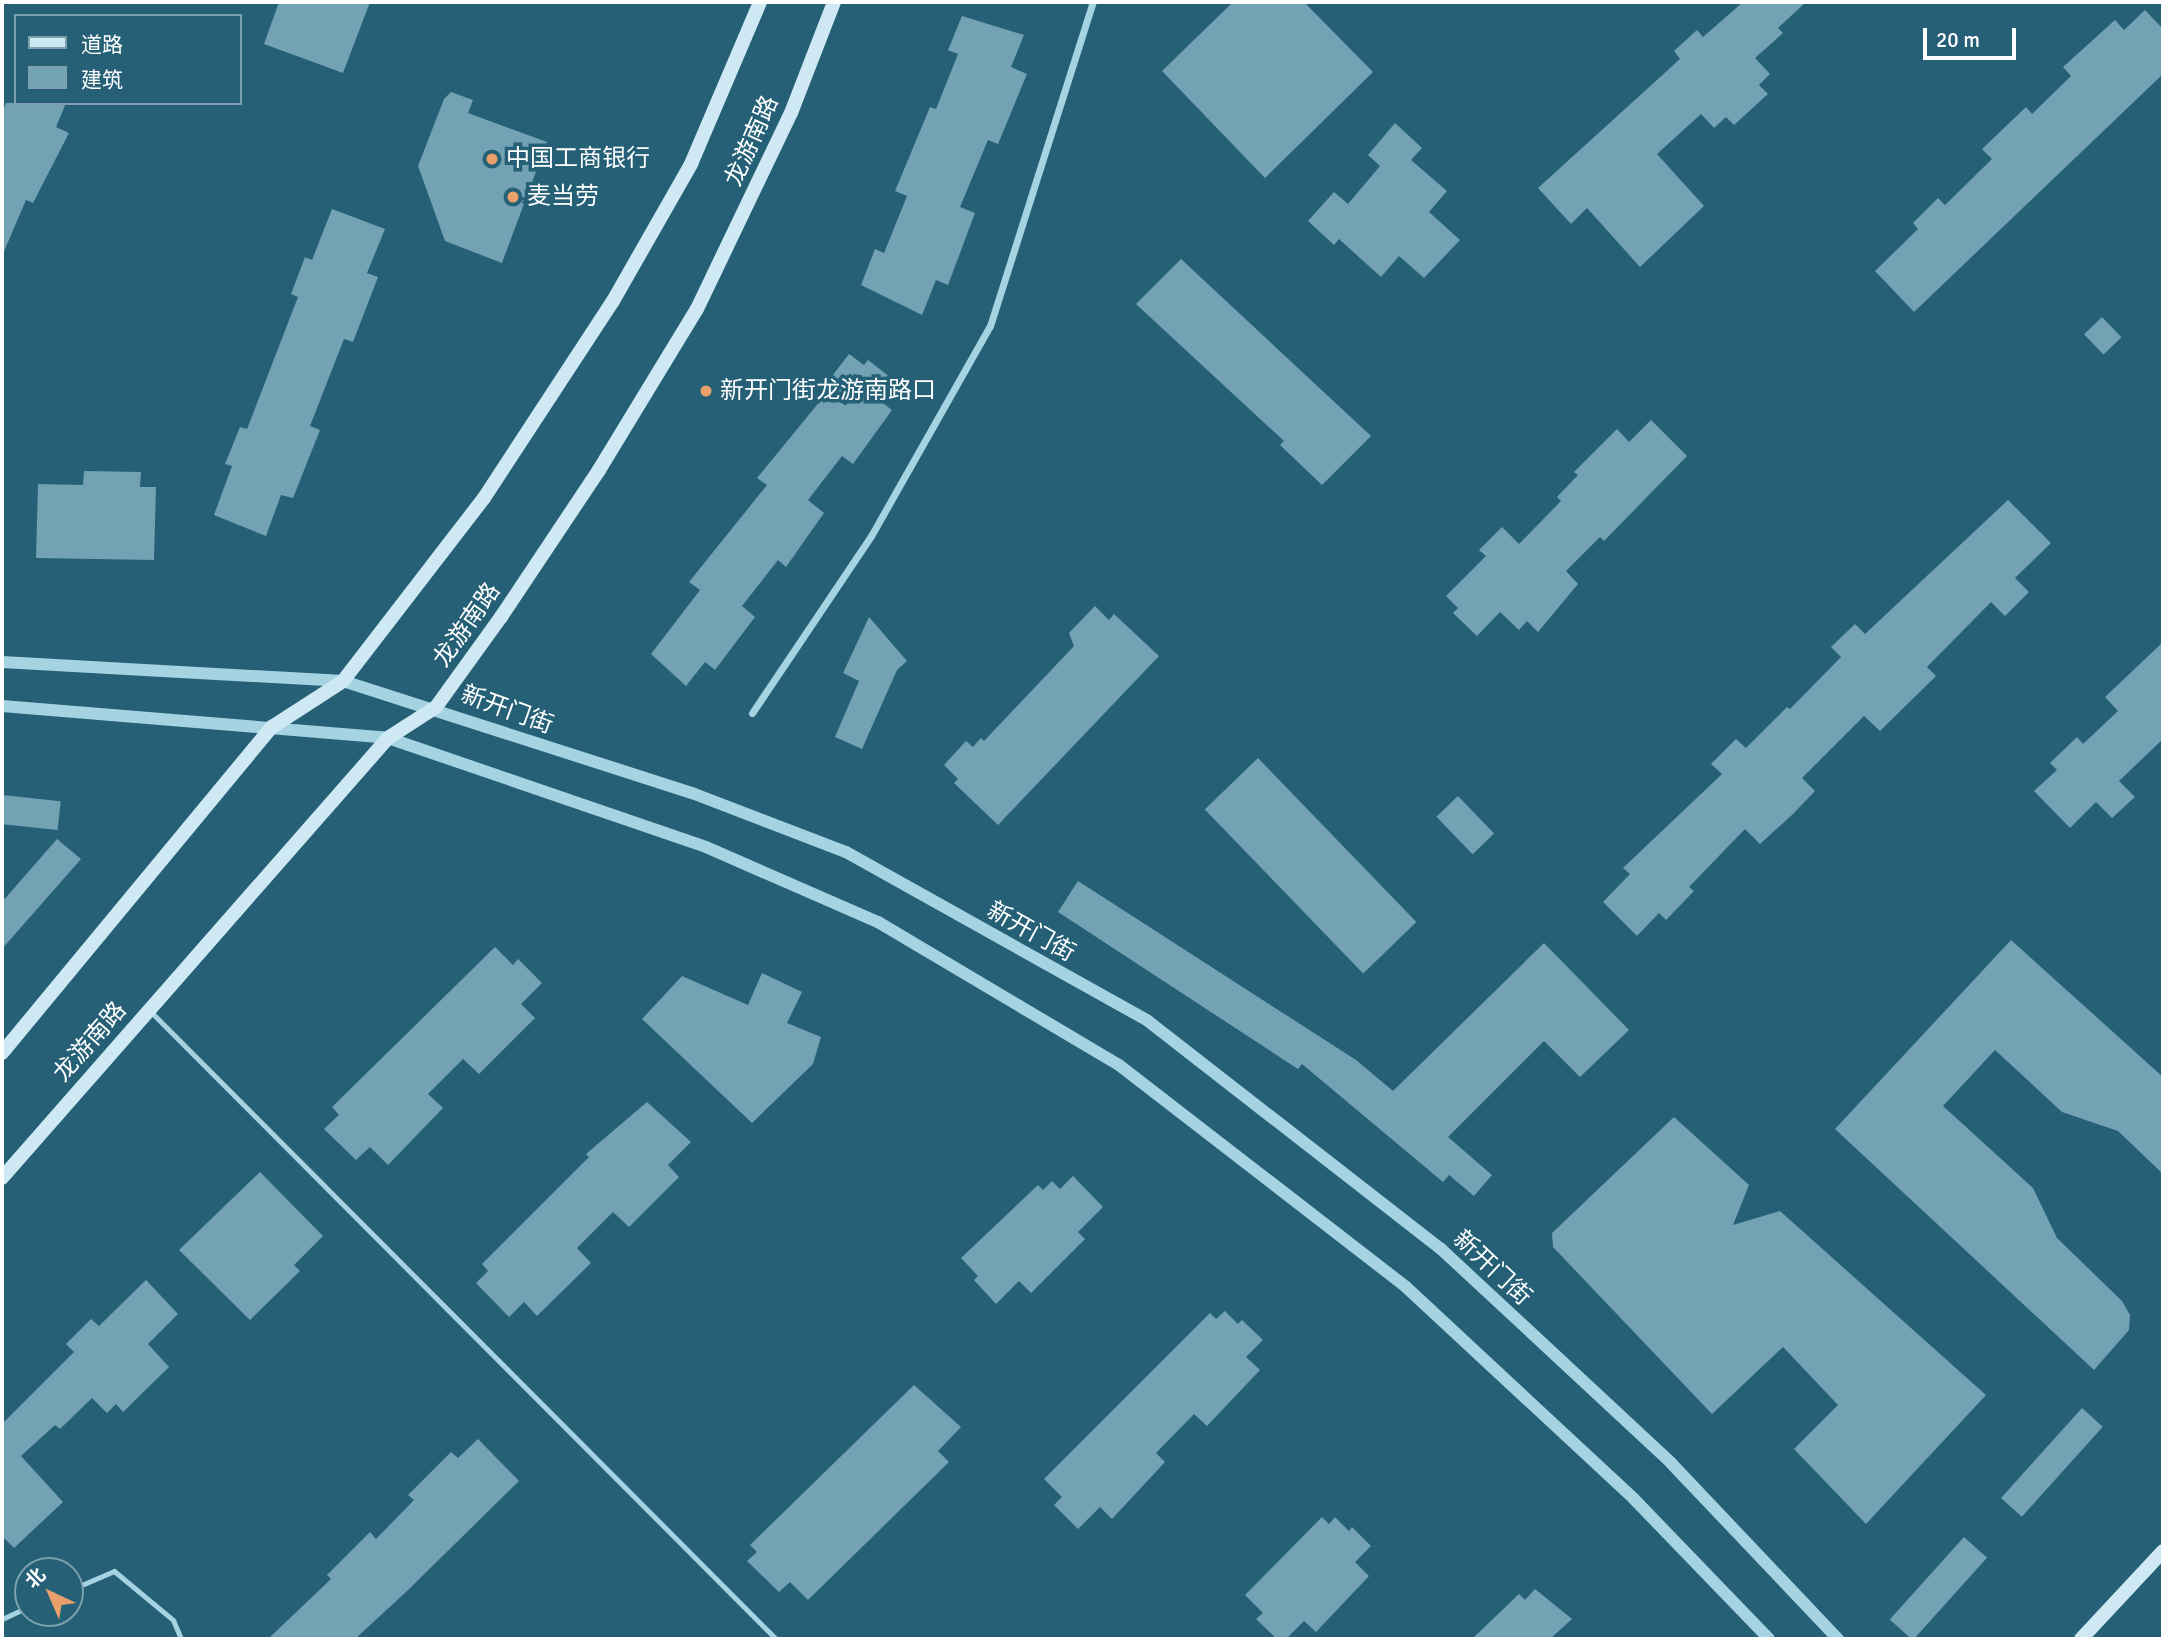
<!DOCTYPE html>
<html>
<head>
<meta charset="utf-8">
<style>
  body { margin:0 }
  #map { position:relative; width:2165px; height:1641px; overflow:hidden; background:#256076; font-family:Signika,"Noto Sans SC",sans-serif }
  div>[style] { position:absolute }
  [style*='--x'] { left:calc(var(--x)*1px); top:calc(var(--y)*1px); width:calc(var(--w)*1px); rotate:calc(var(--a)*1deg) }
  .building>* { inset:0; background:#72a2b3; transform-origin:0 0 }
  .service>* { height:5px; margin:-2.5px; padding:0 2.5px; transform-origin:2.5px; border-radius:2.5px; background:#a6d3e2 }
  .minor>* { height:7px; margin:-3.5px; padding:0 3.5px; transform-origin:3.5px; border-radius:3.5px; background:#a6d3e2 }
  .tertiary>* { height:12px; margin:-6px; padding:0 6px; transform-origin:6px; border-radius:6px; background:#a6d3e2 }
  .secondary>* { height:14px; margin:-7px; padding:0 7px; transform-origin:7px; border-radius:7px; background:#cee9f3 }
  .dots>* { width:19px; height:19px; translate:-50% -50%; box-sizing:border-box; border:4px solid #256076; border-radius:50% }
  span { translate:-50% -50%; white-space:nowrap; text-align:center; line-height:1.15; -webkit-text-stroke:7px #256076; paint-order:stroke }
  .street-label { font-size:24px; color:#fff }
  .poi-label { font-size:24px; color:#fff }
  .left { translate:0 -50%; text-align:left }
  .frame { position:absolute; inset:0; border:4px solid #fff; pointer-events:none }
  .legend { position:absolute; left:14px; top:14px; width:228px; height:91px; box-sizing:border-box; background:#256076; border:2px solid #7ca0ad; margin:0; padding:9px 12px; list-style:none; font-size:21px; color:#fff }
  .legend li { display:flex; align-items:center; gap:14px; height:35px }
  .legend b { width:35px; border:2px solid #7ca0ad }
  .north { position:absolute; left:14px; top:1557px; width:70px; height:70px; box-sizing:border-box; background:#256076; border:2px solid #7ca0ad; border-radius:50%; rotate:316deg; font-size:19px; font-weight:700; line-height:28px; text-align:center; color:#fff }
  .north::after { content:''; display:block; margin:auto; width:24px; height:32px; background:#eba06b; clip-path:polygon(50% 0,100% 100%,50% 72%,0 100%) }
  .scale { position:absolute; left:1923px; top:28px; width:93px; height:32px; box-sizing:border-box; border:4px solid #fff; border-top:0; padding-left:9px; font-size:21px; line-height:24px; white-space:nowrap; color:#fff; -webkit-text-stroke:5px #256076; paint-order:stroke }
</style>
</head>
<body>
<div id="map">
  <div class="building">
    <i style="clip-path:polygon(279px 2px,370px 2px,343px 73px,264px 44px)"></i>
    <i style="clip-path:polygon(1233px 2px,1304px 2px,1373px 72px,1265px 178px,1162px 71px)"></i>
    <i style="clip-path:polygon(1743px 2px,1806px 2px,1778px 28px,1783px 33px,1755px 58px,1770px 74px,1759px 85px,1768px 94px,1734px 125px,1726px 117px,1714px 128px,1701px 114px,1657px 154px,1704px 206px,1640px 267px,1587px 208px,1571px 224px,1538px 188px,1680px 59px,1674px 51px,1697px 30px,1703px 37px)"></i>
    <i style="clip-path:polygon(2145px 10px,2163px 29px,2163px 74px,1914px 312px,1875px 271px,1918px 229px,1913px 223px,1938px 198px,1945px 205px,1992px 159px,1982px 149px,2026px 107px,2032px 114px,2071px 76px,2063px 67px,2115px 20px,2124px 30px)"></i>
    <i style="clip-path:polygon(962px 16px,1024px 35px,1011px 67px,1027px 74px,998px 144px,988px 140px,960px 207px,975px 213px,948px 285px,936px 280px,922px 315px,861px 285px,875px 249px,884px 253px,907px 196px,895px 191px,930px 107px,936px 109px,958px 54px,948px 50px)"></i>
    <i style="clip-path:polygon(451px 92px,473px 100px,468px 113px,547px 142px,502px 263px,445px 241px,418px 166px,444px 99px)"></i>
    <i style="clip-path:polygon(6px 103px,66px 103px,56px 127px,69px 133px,33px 203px,26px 200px,2px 256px,2px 114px)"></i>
    <i style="clip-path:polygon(1395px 123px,1422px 148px,1411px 160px,1447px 191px,1429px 212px,1460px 240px,1424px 278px,1399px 256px,1381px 277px,1339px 239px,1334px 245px,1308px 221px,1334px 192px,1348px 204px,1380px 166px,1368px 155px)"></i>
    <i style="clip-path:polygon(332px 209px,385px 229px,367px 273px,378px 277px,353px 342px,344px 339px,310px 426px,320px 430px,293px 498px,281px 495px,266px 536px,214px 515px,232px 466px,225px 464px,240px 427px,247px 429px,298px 297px,291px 294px,305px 257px,312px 260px)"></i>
    <i style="clip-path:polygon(1181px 259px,1371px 436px,1322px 485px,1280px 445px,1284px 441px,1136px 304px)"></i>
    <i style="left:2102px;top:317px;width:28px;height:25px;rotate:46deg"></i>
    <i style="clip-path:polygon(849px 354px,864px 365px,868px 360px,895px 381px,880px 401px,892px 410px,853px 464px,842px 456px,808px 500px,824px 513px,786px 567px,778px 560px,742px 606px,755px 617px,715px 670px,705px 662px,686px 686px,651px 654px,700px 590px,689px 582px,767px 485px,757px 478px,834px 384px,829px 380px)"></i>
    <i style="clip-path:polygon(1651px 420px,1687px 456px,1604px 541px,1600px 537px,1566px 571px,1578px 584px,1538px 632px,1527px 621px,1519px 630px,1500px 612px,1477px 636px,1453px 613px,1458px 608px,1446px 596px,1486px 556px,1479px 550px,1502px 527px,1519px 544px,1561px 501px,1557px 497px,1578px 475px,1574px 472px,1617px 429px,1629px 442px)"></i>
    <i style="clip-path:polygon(84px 471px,141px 472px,140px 487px,156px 487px,154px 560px,36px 558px,38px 484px,83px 485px)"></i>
    <i style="clip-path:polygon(2008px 500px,2051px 543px,2015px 578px,2029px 592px,2005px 616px,1991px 602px,1927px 667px,1936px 676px,1880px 731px,1864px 716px,1802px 778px,1815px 791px,1793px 814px,1760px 844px,1745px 829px,1689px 887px,1694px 891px,1666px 920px,1659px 913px,1637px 936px,1603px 902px,1630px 874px,1623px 868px,1722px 774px,1711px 764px,1736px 739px,1746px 748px,1787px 707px,1790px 709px,1841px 657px,1831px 647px,1855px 624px,1865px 634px)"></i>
    <i style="clip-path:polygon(1095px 606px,1109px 620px,1114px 614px,1159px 656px,998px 825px,954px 783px,958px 779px,944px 765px,966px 741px,973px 747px,981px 738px,984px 741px,1074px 646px,1069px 633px)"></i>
    <i style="clip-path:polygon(869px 617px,907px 661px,897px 670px,862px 749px,835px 737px,859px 681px,843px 673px)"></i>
    <i style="clip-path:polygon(2163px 642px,2163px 739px,2119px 781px,2135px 797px,2112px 818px,2096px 802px,2070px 828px,2034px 791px,2057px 770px,2050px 763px,2077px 737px,2083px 744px,2118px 711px,2105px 697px)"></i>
    <i style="left:1258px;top:758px;width:228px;height:74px;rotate:46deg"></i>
    <i style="left:2px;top:795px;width:59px;height:29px;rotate:6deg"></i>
    <i style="left:1458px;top:796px;width:52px;height:30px;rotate:46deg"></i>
    <i style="clip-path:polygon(57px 839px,81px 859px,2px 949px,2px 902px)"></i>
    <i style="clip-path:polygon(1078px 881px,1356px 1060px,1393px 1091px,1544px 943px,1629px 1030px,1580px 1077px,1544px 1041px,1448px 1137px,1492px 1175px,1474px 1196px,1449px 1175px,1443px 1182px,1302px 1064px,1298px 1069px,1058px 912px)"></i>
    <i style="clip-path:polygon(2011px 940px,2163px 1077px,2163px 1174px,2118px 1131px,2062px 1112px,1995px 1050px,1943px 1106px,2033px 1188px,2057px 1238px,2122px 1301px,2130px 1315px,2129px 1330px,2094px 1370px,1835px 1129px)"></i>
    <i style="clip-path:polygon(495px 947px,513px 965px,518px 959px,542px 983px,521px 1004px,535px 1018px,479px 1074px,463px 1059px,428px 1094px,443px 1108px,388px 1165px,370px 1147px,356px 1160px,324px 1129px,339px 1115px,332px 1107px)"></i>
    <i style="clip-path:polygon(762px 973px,802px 992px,787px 1023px,821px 1037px,813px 1064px,752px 1123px,642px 1019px,682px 976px,748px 1005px)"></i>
    <i style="clip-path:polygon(647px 1102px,691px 1142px,668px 1165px,679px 1177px,629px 1227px,613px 1212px,577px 1248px,591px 1263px,537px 1316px,524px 1302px,509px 1317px,476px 1283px,488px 1271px,482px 1264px,589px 1157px,586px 1154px)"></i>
    <i style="clip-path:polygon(1674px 1117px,1749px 1185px,1733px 1225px,1780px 1211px,1986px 1395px,1866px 1524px,1794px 1449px,1838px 1405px,1783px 1347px,1712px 1414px,1553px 1247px,1552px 1233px)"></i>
    <i style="clip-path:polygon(260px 1172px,323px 1236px,294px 1265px,300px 1271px,250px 1320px,179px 1250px)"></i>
    <i style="clip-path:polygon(1073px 1176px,1103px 1207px,1078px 1232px,1085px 1239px,1031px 1293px,1019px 1281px,996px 1304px,974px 1280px,978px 1276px,961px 1258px,1038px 1185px,1043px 1190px,1052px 1181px,1060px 1189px)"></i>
    <i style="clip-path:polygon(146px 1280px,178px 1314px,148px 1344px,169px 1367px,123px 1412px,116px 1404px,107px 1413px,92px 1398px,60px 1429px,55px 1425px,21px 1456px,63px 1502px,14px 1548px,2px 1536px,2px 1424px,74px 1352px,66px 1344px,91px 1319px,99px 1326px)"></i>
    <i style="clip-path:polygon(1225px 1311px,1238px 1324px,1242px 1320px,1263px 1340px,1246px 1357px,1260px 1370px,1207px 1426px,1194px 1414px,1156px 1453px,1165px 1462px,1112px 1519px,1100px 1507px,1078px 1529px,1054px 1505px,1062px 1497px,1044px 1479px,1210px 1313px,1216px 1319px)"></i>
    <i style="clip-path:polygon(914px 1385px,961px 1427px,938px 1451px,949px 1462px,808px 1600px,790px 1582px,779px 1592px,747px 1561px,757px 1552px,750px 1545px)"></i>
    <i style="left:2082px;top:1408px;width:28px;height:121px;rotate:42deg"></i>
    <i style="clip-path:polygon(478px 1439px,519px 1481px,406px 1592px,355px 1639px,268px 1639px,331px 1579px,327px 1575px,370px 1532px,376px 1539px,414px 1500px,408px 1495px,451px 1452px,458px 1458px)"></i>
    <i style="clip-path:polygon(1322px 1517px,1329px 1524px,1335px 1517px,1349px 1531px,1352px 1527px,1371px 1546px,1355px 1562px,1369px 1576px,1316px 1632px,1304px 1621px,1286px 1639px,1277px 1639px,1256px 1619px,1263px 1613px,1245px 1595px)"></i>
    <i style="left:1964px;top:1537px;width:31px;height:111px;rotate:42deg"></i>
    <i style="clip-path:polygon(1535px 1589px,1572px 1619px,1550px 1639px,1472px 1639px,1519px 1594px,1525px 1600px)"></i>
  </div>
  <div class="service">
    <i style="--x:151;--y:1012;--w:885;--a:45.09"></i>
    <i style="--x:70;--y:1590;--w:48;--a:-23.4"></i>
    <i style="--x:114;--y:1571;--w:77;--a:39.7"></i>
    <i style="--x:173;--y:1620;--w:21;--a:67"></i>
    <i style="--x:2;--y:1619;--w:29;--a:-25"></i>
  </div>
  <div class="minor">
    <i style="--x:752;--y:713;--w:213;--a:-56.1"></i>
    <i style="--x:871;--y:536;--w:241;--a:-60.5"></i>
    <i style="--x:990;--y:326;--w:340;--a:-72.4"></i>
  </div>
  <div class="tertiary">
    <i style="--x:2;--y:662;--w:342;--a:3.2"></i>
    <i style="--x:343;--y:681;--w:367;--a:17.8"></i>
    <i style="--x:692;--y:793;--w:165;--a:21"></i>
    <i style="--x:846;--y:852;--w:346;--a:29.2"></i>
    <i style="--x:1148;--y:1021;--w:370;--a:37.9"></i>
    <i style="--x:1440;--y:1248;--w:316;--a:42.9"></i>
    <i style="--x:1671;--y:1463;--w:243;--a:46.5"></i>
    <i style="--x:2;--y:706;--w:387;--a:4.7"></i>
    <i style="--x:388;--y:738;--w:336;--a:18.9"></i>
    <i style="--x:706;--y:847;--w:188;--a:23.6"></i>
    <i style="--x:878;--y:922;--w:280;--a:30.7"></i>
    <i style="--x:1119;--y:1065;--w:363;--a:37.7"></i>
    <i style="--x:1406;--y:1287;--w:311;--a:42.9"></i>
    <i style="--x:1634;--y:1499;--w:194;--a:46"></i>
  </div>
  <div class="secondary">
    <i style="--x:2;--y:1053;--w:423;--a:-50.4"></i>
    <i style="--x:272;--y:727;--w:85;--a:-32.9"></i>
    <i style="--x:343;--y:681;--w:231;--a:-52.4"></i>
    <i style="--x:484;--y:498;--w:235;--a:-56.8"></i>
    <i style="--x:613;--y:301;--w:158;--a:-60.3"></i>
    <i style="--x:691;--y:164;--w:176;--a:-66.9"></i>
    <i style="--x:2;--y:1178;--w:585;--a:-48.74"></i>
    <i style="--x:388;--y:738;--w:57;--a:-32.9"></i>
    <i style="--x:436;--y:707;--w:111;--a:-54.2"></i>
    <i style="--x:501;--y:617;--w:177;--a:-56.3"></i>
    <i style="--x:599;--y:470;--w:188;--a:-58.7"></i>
    <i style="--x:697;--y:309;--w:217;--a:-64.4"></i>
    <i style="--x:791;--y:113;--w:119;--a:-68.8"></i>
    <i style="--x:2081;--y:1639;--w:120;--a:-47"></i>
  </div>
  <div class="dots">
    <i style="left:492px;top:159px;background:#eba06b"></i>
    <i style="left:513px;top:197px;background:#eba06b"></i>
    <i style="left:706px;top:391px;background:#eba06b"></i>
  </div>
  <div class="street-label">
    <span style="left:752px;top:141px;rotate:-66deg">龙游南路</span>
    <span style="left:467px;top:625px;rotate:-55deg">龙游南路</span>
    <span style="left:507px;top:710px;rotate:20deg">新开门街</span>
    <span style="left:1031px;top:932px;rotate:29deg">新开门街</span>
    <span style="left:90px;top:1042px;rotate:-49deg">龙游南路</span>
    <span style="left:1492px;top:1268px;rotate:43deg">新开门街</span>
  </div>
  <div class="poi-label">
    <span class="left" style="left:506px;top:159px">中国工商银行</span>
    <span class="left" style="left:527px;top:197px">麦当劳</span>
    <span class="left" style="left:720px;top:391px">新开门街龙游南路口</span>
  </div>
  <div class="frame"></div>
  <ul class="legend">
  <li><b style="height:9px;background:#cee9f3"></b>道路</li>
  <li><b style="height:19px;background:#72a2b3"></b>建筑</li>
  </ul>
  <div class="north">北</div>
  <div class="scale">20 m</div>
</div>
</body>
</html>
